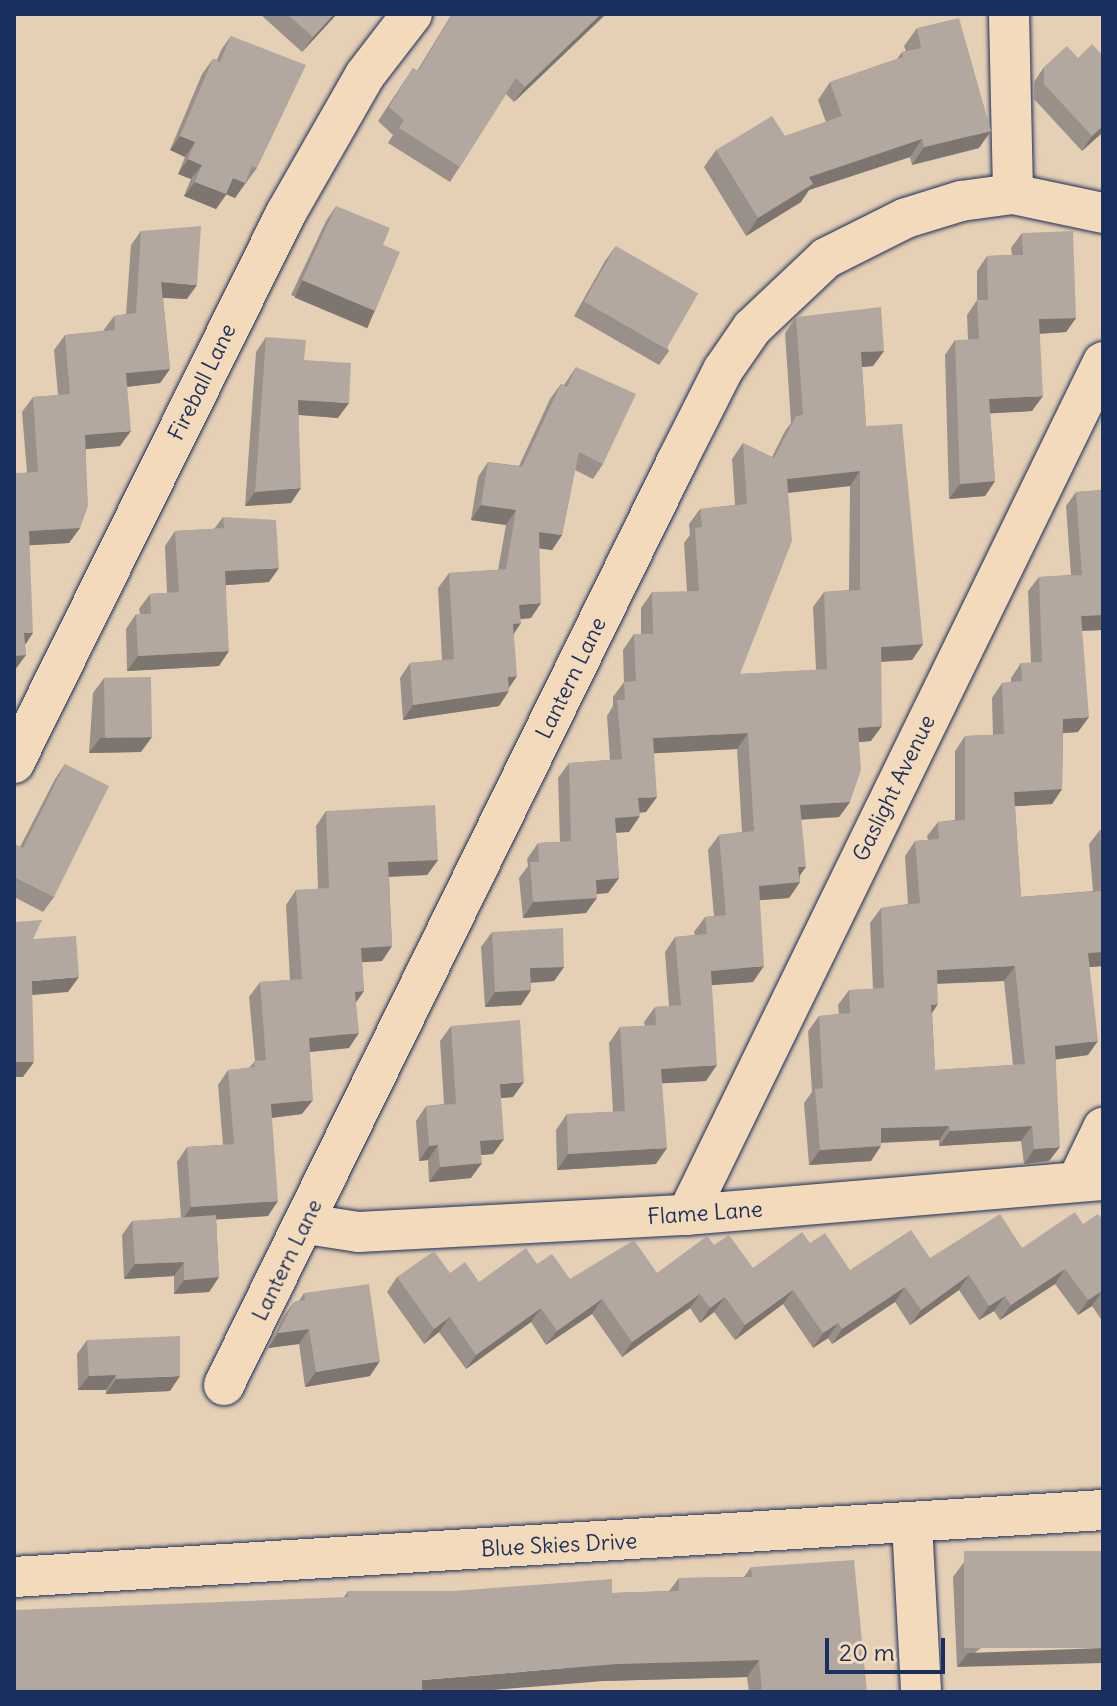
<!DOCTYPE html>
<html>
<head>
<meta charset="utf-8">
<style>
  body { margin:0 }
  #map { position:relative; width:1117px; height:1706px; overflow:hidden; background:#e5d0b5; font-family:Delius,sans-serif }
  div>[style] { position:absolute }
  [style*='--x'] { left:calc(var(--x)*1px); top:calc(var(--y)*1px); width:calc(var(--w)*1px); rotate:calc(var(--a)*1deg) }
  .roads { filter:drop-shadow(0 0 2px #1b2f5e) drop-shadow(0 0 2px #1b2f5e) }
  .street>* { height:40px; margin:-20px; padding:0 20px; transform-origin:20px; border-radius:20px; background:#f2daba }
  .wall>* { inset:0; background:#9a908a }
  .shaded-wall>* { inset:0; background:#7d7670; transform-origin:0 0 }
  .building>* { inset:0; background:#b3a8a0; transform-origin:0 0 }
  span { translate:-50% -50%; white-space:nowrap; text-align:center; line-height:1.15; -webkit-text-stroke:6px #f2daba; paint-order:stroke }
  .street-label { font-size:22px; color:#1b2f5e }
  .frame { position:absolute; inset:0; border:16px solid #1b2f5e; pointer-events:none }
  .scale { position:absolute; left:825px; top:1638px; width:120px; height:36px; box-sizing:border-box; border:4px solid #1b2f5e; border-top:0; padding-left:10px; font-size:24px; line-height:28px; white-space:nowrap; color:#1b2f5e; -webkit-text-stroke:6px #f2daba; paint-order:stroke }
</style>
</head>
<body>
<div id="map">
  <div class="roads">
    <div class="street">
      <i style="--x:1009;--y:14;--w:180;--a:88.7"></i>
      <i style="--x:14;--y:763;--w:614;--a:-63.69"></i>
      <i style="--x:286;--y:213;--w:159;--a:-60.2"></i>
      <i style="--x:365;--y:75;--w:77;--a:-52.4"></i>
      <i style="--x:1078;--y:1180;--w:58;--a:-64.3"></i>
      <i style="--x:687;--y:1215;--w:949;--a:-64"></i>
      <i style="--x:307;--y:1224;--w:52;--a:8.9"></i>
      <i style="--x:358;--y:1232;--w:329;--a:-3"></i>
      <i style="--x:687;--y:1215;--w:417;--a:-4.8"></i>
      <i style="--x:224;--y:1385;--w:1029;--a:-63.88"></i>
      <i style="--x:677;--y:461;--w:102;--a:-63.2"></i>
      <i style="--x:723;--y:370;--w:51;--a:-55.4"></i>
      <i style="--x:752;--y:328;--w:102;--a:-43.4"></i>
      <i style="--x:826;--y:258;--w:89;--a:-26.6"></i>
      <i style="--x:906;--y:218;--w:58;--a:-17.2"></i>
      <i style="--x:961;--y:201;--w:52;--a:-7.7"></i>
      <i style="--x:1013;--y:194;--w:92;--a:11.9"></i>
      <i style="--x:912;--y:1524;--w:168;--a:86.9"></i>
      <i style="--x:14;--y:1577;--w:1091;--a:-3.52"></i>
    </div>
  </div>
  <div class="wall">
    <i style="clip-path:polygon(260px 14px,337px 14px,302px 52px)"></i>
    <i style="clip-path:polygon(452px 14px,606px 14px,514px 102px,506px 94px,450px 182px,388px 143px,393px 135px,378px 121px,413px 68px,417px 71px)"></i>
    <i style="clip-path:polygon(917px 28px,979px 148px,912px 165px,910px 157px,809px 190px,801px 202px,746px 236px,704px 167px,716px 150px,785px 136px,826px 122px,818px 100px,830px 82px,897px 59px,902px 52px,906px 51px,904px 46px)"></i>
    <i style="clip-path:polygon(231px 36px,257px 168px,235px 198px,227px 194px,216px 209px,184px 196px,191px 179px,178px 174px,185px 157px,170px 150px,202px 74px,213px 59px,217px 60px,221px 50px)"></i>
    <i style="clip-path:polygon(1103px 56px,1103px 132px,1082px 151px,1034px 99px,1034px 82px,1044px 67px)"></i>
    <i style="clip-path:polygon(336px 206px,383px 245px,375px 311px,365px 326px,291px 295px,326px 221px)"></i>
    <i style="clip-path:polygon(141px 231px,187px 299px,163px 298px,170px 369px,160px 383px,127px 387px,120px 446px,86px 449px,80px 528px,69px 543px,29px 545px,25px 645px,26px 655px,14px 670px,14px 473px,27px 473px,22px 412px,33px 397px,58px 395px,54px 350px,65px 335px,103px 331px,114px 316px,126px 314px,131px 245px)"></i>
    <i style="clip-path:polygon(1022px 233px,1076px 318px,1066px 332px,1040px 334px,1032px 411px,990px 413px,995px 481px,985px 496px,949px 499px,945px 355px,955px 340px,968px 340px,967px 315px,977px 300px,977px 271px,987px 256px,1012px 255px,1011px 248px)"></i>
    <i style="clip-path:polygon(616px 246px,669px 351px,659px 365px,574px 316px,605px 261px)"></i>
    <i style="clip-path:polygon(evenodd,796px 317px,884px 351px,873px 366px,862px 367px,866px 426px,923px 644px,912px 660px,881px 662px,871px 741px,859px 742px,850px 802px,839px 817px,801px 820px,800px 882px,789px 898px,760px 900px,753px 982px,712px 985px,706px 1081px,662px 1083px,656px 1164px,557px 1170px,556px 1130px,567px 1114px,613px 1112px,609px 1043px,620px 1027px,645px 1026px,644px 1022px,655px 1007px,669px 1006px,665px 952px,675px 937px,695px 935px,694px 932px,705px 917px,714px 916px,708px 850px,719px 835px,742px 832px,737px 749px,654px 753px,646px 812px,640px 813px,629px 832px,616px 833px,619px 878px,608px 893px,597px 894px,586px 913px,523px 918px,519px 878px,528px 866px,527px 859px,538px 843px,560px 842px,558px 778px,569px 763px,610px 760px,607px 716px,613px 706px,613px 697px,624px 682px,623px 650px,634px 634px,641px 634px,641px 608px,652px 592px,687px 592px,684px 543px,690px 535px,689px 524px,700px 509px,735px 505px,732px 459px,743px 443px,772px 457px,785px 431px,791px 423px,785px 333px,796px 317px,850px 486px,849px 590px,824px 592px,813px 607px,816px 670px,740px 674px,788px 493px,850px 486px)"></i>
    <i style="clip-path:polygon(266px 337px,304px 360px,338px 418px,299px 415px,291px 503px,245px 506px,256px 352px)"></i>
    <i style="clip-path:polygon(576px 367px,603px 464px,593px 479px,575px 470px,562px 535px,552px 550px,539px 548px,531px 618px,521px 619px,514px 634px,509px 688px,499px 706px,403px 720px,400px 678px,410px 663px,442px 660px,438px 588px,449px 573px,498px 570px,506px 525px,471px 520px,478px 477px,488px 462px,519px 466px,550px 399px,561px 384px,564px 385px)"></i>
    <i style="clip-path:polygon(evenodd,1103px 490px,1103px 630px,1082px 631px,1078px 732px,1063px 733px,1062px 789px,1052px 804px,1015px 806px,1021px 897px,1093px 891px,1089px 844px,1100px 830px,1103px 829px,1103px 966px,1089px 967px,1088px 1055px,1056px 1059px,1049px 1161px,1024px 1164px,1021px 1141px,939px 1146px,939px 1140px,881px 1143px,871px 1161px,809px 1165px,804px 1103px,812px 1092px,808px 1031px,819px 1016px,839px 1014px,838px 1005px,849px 990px,873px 989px,870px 923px,881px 908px,908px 904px,905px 856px,915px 841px,928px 840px,927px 836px,938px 822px,955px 820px,955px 751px,965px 736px,993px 735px,992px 698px,1002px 683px,1011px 682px,1011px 678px,1021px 663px,1031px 663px,1028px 591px,1039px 577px,1071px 575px,1066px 506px,1076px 492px,1103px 490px,1004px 981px,1013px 1065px,935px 1070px,932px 1013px,937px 984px,1004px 981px)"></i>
    <i style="clip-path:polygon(223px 517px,269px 582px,226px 585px,219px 666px,127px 671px,126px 629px,136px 614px,140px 614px,139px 609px,150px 594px,167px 593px,165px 546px,175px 531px,214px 529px)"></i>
    <i style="clip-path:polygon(104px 678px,141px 752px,89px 753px,93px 693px)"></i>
    <i style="clip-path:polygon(65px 764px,54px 897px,43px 912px,14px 897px,14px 844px,20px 847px,55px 779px)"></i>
    <i style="clip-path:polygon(326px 811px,438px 860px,427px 875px,389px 877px,392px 946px,382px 961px,362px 962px,364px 991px,356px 1002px,349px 1048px,310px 1052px,302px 1114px,272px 1118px,268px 1216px,216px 1219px,219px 1277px,209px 1292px,174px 1294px,174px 1276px,124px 1279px,122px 1235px,132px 1221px,181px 1218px,177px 1162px,187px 1147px,223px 1145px,218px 1085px,228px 1070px,249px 1068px,255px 1061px,249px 997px,260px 982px,290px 980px,286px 905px,296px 890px,318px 889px,316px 826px)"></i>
    <i style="clip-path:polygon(492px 932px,564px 967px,554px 981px,531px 983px,531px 990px,521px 1005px,485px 1007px,481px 947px)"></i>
    <i style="clip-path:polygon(451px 1026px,513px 1097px,501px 1098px,493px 1154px,481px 1155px,471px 1178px,429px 1182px,428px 1160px,419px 1161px,416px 1121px,426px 1106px,444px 1104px,440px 1041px)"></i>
    <i style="clip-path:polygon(1103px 1220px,1103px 1317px,1101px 1319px,1092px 1306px,1078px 1315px,1055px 1284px,1000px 1320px,994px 1311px,979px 1320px,959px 1290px,910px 1325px,895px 1302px,832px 1344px,828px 1338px,813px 1348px,783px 1304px,735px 1340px,714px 1312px,700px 1323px,690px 1308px,622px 1357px,592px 1314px,546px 1345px,531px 1322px,466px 1369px,439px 1332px,424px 1344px,387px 1292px,397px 1277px,450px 1273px,479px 1282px,537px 1264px,570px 1279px,657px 1273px,714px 1245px,753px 1268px,810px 1243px,850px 1270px,930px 1258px,1022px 1248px,1083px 1224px)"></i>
    <i style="clip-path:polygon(304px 1293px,370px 1376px,305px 1387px,299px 1344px,268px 1348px,283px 1317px,294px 1302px,299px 1301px)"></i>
    <i style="clip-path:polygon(87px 1340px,170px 1391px,106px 1394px,106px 1390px,78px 1390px,77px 1354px)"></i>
    <i style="clip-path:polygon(1103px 1551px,957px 1667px,953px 1577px,964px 1562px)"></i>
    <i style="clip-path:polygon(751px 1567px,867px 1692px,749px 1692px,747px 1677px,604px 1681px,344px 1597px,348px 1591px,612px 1593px,669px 1591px,679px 1578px,744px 1577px)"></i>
  </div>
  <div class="shaded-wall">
    <i style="clip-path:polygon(334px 14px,337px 14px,302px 52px,313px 37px)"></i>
    <i style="clip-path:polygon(601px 14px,606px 14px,514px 102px,525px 87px)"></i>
    <i style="clip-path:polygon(1103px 126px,1103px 132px,1082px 151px,1092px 136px)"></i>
    <i style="clip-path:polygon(991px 131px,979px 148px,912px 165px,924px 147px)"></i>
    <i style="clip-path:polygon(180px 136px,195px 142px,185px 157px,170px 150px)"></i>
    <i style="clip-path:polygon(922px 139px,910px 157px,809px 190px,801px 202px,746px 236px,758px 218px,809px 177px)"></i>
    <i style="clip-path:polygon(188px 159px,202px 165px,191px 179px,178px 174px)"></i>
    <i style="clip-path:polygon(233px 178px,245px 183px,235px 198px,223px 193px)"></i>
    <i style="clip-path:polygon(195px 182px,226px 194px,216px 209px,184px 196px)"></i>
    <i style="left:302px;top:280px;width:79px;height:19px;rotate:23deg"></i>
    <i style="clip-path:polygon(161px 282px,197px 285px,187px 299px,151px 297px)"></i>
    <i style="clip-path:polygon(1076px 318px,1066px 332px,1029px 334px,1039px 319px)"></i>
    <i style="clip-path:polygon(884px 351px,873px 366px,850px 368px,861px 352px)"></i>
    <i style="clip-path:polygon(170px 369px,160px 383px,116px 388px,126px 373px)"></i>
    <i style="clip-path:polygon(1043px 396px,1032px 411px,979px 414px,989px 399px)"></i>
    <i style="clip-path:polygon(298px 400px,349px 403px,338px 418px,288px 414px)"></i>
    <i style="clip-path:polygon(131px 431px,120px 446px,75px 450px,85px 435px)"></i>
    <i style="clip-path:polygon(860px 471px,850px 486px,776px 494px,787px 479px)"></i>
    <i style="clip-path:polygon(995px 481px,985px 496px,949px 499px,960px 484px)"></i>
    <i style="clip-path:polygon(301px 488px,291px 503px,245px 506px,255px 492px)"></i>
    <i style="clip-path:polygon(481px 505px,516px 510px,506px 525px,471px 520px)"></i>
    <i style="clip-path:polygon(80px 528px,69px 543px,18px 546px,29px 531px)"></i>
    <i style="clip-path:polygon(539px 532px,562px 535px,552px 550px,528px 547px)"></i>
    <i style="clip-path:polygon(279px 568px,269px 582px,215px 586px,225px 571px)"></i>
    <i style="clip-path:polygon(541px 603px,531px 618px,509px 620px,519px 605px)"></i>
    <i style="clip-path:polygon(1103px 615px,1103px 630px,1071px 631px,1081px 616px)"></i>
    <i style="clip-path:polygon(521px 623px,511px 638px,513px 624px)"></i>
    <i style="clip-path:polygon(24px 633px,33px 633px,23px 648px)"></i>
    <i style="clip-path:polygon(923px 644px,912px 660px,870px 662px,881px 647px)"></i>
    <i style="clip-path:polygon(229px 651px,219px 666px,127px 671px,138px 656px)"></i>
    <i style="clip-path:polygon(26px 655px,15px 670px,14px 670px,14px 656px)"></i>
    <i style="clip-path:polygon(517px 676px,507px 691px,508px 677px)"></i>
    <i style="clip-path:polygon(509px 691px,499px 706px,403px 720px,413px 705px)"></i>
    <i style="clip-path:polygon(1089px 717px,1078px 732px,1052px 734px,1063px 719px)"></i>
    <i style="clip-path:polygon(882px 726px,871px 741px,848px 743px,858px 728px)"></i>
    <i style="clip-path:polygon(748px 733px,737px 749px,642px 754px,653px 738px)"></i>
    <i style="clip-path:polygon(152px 737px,141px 752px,89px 753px,100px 738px)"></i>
    <i style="clip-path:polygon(1062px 789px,1052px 804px,1003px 807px,1014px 792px)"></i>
    <i style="clip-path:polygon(657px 797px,646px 812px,627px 813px,638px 798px)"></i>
    <i style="clip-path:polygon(850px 802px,839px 817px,789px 820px,800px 805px)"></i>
    <i style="clip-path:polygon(640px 816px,629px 832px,604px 833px,615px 818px)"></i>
    <i style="clip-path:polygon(438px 860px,427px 875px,378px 877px,388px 862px)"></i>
    <i style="clip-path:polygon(798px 867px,806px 867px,795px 882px)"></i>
    <i style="clip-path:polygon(619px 878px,608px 893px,585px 895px,596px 880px)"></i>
    <i style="clip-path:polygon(800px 882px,789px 898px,748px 901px,759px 886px)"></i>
    <i style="clip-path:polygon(597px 898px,586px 913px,523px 918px,533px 902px)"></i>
    <i style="clip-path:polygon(392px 946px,382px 961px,351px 963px,361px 948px)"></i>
    <i style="clip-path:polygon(1103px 952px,1103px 966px,1077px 968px,1088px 953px)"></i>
    <i style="clip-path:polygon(764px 966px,753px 982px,700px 986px,711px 971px)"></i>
    <i style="clip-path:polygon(1015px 966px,1004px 981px,926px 984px,937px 970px)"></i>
    <i style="clip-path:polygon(564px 967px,554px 981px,520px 983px,530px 968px)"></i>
    <i style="clip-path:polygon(79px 977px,68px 992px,21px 996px,32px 981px)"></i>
    <i style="clip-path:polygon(531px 990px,521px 1005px,485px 1007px,495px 992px)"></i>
    <i style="clip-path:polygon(364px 991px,354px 1005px,355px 992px)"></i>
    <i style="clip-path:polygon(938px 1004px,928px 1019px,931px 1005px)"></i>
    <i style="clip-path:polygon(359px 1033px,349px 1048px,298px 1053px,309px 1038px)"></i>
    <i style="clip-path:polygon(1098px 1041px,1088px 1055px,1045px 1061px,1055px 1046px)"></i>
    <i style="clip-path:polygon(14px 1062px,34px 1062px,23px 1077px,14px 1077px)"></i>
    <i style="clip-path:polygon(717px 1065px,706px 1081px,651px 1084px,661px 1069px)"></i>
    <i style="clip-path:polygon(524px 1082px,513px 1097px,489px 1099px,500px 1084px)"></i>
    <i style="clip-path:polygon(313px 1100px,302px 1114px,261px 1119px,271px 1104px)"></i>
    <i style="clip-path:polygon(949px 1126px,939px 1140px,870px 1143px,881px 1128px)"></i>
    <i style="clip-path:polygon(1032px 1126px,1021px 1141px,939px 1146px,950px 1131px)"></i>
    <i style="clip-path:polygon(504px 1139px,493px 1154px,470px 1156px,480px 1141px)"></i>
    <i style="clip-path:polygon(438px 1145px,428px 1160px,419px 1161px,429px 1146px)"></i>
    <i style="clip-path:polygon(881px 1146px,871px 1161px,809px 1165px,820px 1150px)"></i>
    <i style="clip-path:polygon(1060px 1147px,1049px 1161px,1024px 1164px,1034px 1149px)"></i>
    <i style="clip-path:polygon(667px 1148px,656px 1164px,557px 1170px,568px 1154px)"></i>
    <i style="clip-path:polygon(482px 1163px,471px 1178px,429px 1182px,440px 1167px)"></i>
    <i style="clip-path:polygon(278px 1201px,268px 1216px,181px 1222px,191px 1207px)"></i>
    <i style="clip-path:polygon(184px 1262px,174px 1276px,124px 1279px,135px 1264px)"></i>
    <i style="clip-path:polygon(1065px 1269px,1055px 1284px,1000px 1320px,1011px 1305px)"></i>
    <i style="clip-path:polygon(969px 1275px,959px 1290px,910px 1325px,921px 1310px)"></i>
    <i style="clip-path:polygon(219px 1277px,209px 1292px,174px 1294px,184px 1280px)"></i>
    <i style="clip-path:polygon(905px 1287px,895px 1302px,832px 1344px,842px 1329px)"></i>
    <i style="clip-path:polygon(793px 1290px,783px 1304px,735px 1340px,745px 1325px)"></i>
    <i style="clip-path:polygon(1102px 1291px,1092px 1306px,1078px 1315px,1088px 1300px)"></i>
    <i style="clip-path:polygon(700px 1294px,690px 1308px,622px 1357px,632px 1342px)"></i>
    <i style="clip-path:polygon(1005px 1296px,994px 1311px,979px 1320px,989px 1306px)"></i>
    <i style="clip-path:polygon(725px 1297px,714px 1312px,700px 1323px,710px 1308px)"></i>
    <i style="clip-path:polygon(602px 1299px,592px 1314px,546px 1345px,557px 1331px)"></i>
    <i style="clip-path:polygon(541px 1308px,531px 1322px,466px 1369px,476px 1355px)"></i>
    <i style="clip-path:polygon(450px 1317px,439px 1332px,424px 1344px,434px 1329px)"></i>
    <i style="clip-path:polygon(838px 1323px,828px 1338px,813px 1348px,823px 1333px)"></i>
    <i style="clip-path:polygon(309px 1329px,299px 1344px,268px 1348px,278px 1333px)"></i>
    <i style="clip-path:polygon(380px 1361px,370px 1376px,305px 1387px,316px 1372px)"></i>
    <i style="clip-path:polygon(116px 1375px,106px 1390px,78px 1390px,89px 1376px)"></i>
    <i style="clip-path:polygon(180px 1376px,170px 1391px,106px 1394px,116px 1379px)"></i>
    <i style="clip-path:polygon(1103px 1648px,1103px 1663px,957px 1667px,968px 1653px)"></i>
    <i style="clip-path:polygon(759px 1660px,747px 1677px,604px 1681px,469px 1692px,414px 1692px,422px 1680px,616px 1664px)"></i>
  </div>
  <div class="building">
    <i style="clip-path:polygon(287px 14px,334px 14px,313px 37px)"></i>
    <i style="clip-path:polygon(453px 14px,601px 14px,525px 87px,516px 78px,460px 167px,399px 128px,404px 120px,389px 107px,413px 68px,418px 71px)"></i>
    <i style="clip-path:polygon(959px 18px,991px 131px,924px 147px,922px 139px,809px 177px,813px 184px,758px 218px,716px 150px,772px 116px,785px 136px,842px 116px,830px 82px,903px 57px,902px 52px,921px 48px,917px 28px)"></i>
    <i style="clip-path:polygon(231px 36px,306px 65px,257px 168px,252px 166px,245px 183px,233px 178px,226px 194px,195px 182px,202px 165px,188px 159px,195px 142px,180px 136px,213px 59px,220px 62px)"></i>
    <i style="clip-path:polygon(1092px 44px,1103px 56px,1103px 126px,1092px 136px,1044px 84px,1044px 67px,1067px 46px,1078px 58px)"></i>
    <i style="clip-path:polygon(336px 206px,390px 228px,383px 245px,400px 252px,375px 311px,302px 280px)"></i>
    <i style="clip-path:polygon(201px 226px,197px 285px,161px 282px,170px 369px,126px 373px,131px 431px,85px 435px,88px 506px,80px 528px,29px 531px,33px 633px,24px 633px,26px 655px,14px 656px,14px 510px,15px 509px,14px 473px,38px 472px,33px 397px,70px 394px,65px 335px,115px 330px,114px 316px,136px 313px,141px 231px)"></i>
    <i style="clip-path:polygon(1073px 231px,1076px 318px,1039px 319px,1043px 396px,989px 399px,995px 481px,960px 484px,955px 340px,979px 339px,977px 300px,988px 300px,987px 256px,1023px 255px,1022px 233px)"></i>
    <i style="left:616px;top:246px;width:95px;height:64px;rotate:30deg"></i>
    <i style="clip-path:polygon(evenodd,881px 307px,884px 351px,861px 352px,866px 426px,902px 424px,923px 644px,881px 647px,882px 726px,858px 728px,861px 770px,850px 802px,800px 805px,806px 867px,798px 867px,800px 882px,759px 886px,764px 966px,711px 971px,717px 1065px,661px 1069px,667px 1148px,568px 1154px,567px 1114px,625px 1111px,620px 1027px,656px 1025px,655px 1007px,681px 1005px,675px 937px,707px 934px,705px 917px,726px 915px,719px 835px,754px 831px,748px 733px,653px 738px,657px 797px,638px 798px,640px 816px,615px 818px,619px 878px,596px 880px,597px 898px,533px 902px,530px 862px,539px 862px,538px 843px,571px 841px,569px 763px,622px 759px,617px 700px,625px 700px,624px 682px,636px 681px,634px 634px,653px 634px,652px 592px,699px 591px,695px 528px,702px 527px,700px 509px,747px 504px,743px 443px,774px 458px,796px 416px,803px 415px,796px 317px,881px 307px,860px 471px,860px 590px,824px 592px,827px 669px,740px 674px,792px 541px,787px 479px,860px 471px)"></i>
    <i style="clip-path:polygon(266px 337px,306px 340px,304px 360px,351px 363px,349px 403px,298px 400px,301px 488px,255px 492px)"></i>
    <i style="clip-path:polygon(576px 367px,636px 394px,603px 464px,579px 452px,562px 535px,539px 532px,541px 603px,519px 605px,521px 623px,513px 624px,517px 676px,508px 677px,509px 691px,413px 705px,410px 663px,454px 659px,449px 573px,506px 569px,516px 510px,481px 505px,488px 462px,522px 467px,561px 384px,567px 387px)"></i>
    <i style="clip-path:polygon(evenodd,1103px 490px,1103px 615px,1081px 616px,1089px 717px,1063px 719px,1062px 789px,1014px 792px,1021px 897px,1103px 891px,1103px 952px,1088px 953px,1098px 1041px,1055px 1046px,1060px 1147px,1034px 1149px,1032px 1126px,950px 1131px,949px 1126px,881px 1128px,881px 1146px,820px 1150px,815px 1089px,823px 1088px,819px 1016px,850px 1013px,849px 990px,884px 988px,881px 908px,920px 903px,915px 841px,939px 839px,938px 822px,965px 820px,965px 736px,1004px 734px,1002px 683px,1022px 681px,1021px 663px,1042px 662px,1039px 577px,1082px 575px,1076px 492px,1103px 490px,1015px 966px,1025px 1064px,935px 1070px,931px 1005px,938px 1004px,937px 970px,1015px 966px)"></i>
    <i style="clip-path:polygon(223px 517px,276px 520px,279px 568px,225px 571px,229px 651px,138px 656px,136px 614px,151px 614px,150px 594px,179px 592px,175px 531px,224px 528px)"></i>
    <i style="left:151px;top:677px;width:60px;height:47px;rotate:89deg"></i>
    <i style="clip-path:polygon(65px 764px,109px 786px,54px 897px,14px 877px,14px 844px,23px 848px)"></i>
    <i style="clip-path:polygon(435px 805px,438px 860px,388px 862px,392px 946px,361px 948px,364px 991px,355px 992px,359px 1033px,309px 1038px,313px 1100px,271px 1104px,278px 1201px,191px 1207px,187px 1147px,234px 1144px,228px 1070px,255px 1067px,254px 1061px,266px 1060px,260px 982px,302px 979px,296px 890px,329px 888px,326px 811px)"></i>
    <i style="clip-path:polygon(1103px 829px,1103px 877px,1100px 830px)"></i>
    <i style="clip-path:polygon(42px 920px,33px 939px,76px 936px,79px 977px,32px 981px,34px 1062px,14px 1062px,14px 922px)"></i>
    <i style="clip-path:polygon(563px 928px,564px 967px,530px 968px,531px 990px,495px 992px,492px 932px)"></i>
    <i style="clip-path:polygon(520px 1020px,524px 1082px,500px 1084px,504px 1139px,480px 1141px,482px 1163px,440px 1167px,438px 1145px,429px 1146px,426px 1106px,456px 1104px,451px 1026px)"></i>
    <i style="clip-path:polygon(1075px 1212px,1083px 1224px,1098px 1214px,1103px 1220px,1103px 1292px,1102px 1291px,1088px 1300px,1065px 1269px,1011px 1305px,1005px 1296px,989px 1306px,969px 1275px,921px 1310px,905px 1287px,842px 1329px,838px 1323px,823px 1333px,793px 1290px,745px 1325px,725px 1297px,710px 1308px,700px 1294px,632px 1342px,602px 1299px,557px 1331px,541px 1308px,476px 1355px,450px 1317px,434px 1329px,397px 1277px,434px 1251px,450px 1273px,465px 1262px,479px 1282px,526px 1248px,537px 1264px,552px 1254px,570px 1279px,634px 1240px,657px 1273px,707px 1236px,714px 1245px,729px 1235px,753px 1268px,802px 1232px,810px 1243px,825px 1233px,850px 1270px,911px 1230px,930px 1258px,1000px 1214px,1022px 1248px)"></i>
    <i style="clip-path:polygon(216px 1215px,219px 1277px,184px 1280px,184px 1262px,135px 1264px,132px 1221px)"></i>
    <i style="clip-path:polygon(369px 1284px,380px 1361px,316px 1372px,309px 1329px,278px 1333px,294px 1302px,305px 1300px,304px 1293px)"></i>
    <i style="clip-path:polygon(180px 1336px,180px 1376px,116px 1379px,116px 1375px,89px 1376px,87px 1340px)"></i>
    <i style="left:1103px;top:1551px;width:97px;height:139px;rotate:90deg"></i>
    <i style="clip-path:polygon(854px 1560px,867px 1692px,762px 1692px,759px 1660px,616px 1664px,422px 1680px,422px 1692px,14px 1692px,14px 1610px,348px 1597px,348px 1591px,453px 1591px,612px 1579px,612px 1593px,679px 1591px,679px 1578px,752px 1577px,751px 1567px)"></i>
  </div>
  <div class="street-label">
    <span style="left:202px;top:382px;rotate:-64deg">Fireball Lane</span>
    <span style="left:571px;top:678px;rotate:-64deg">Lantern Lane</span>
    <span style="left:894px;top:788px;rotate:-64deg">Gaslight Avenue</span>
    <span style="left:705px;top:1213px;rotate:-4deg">Flame Lane</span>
    <span style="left:287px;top:1260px;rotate:-64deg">Lantern Lane</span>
    <span style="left:559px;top:1545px;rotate:-3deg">Blue Skies Drive</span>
  </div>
  <div class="frame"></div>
  <div class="scale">20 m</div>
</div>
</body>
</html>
